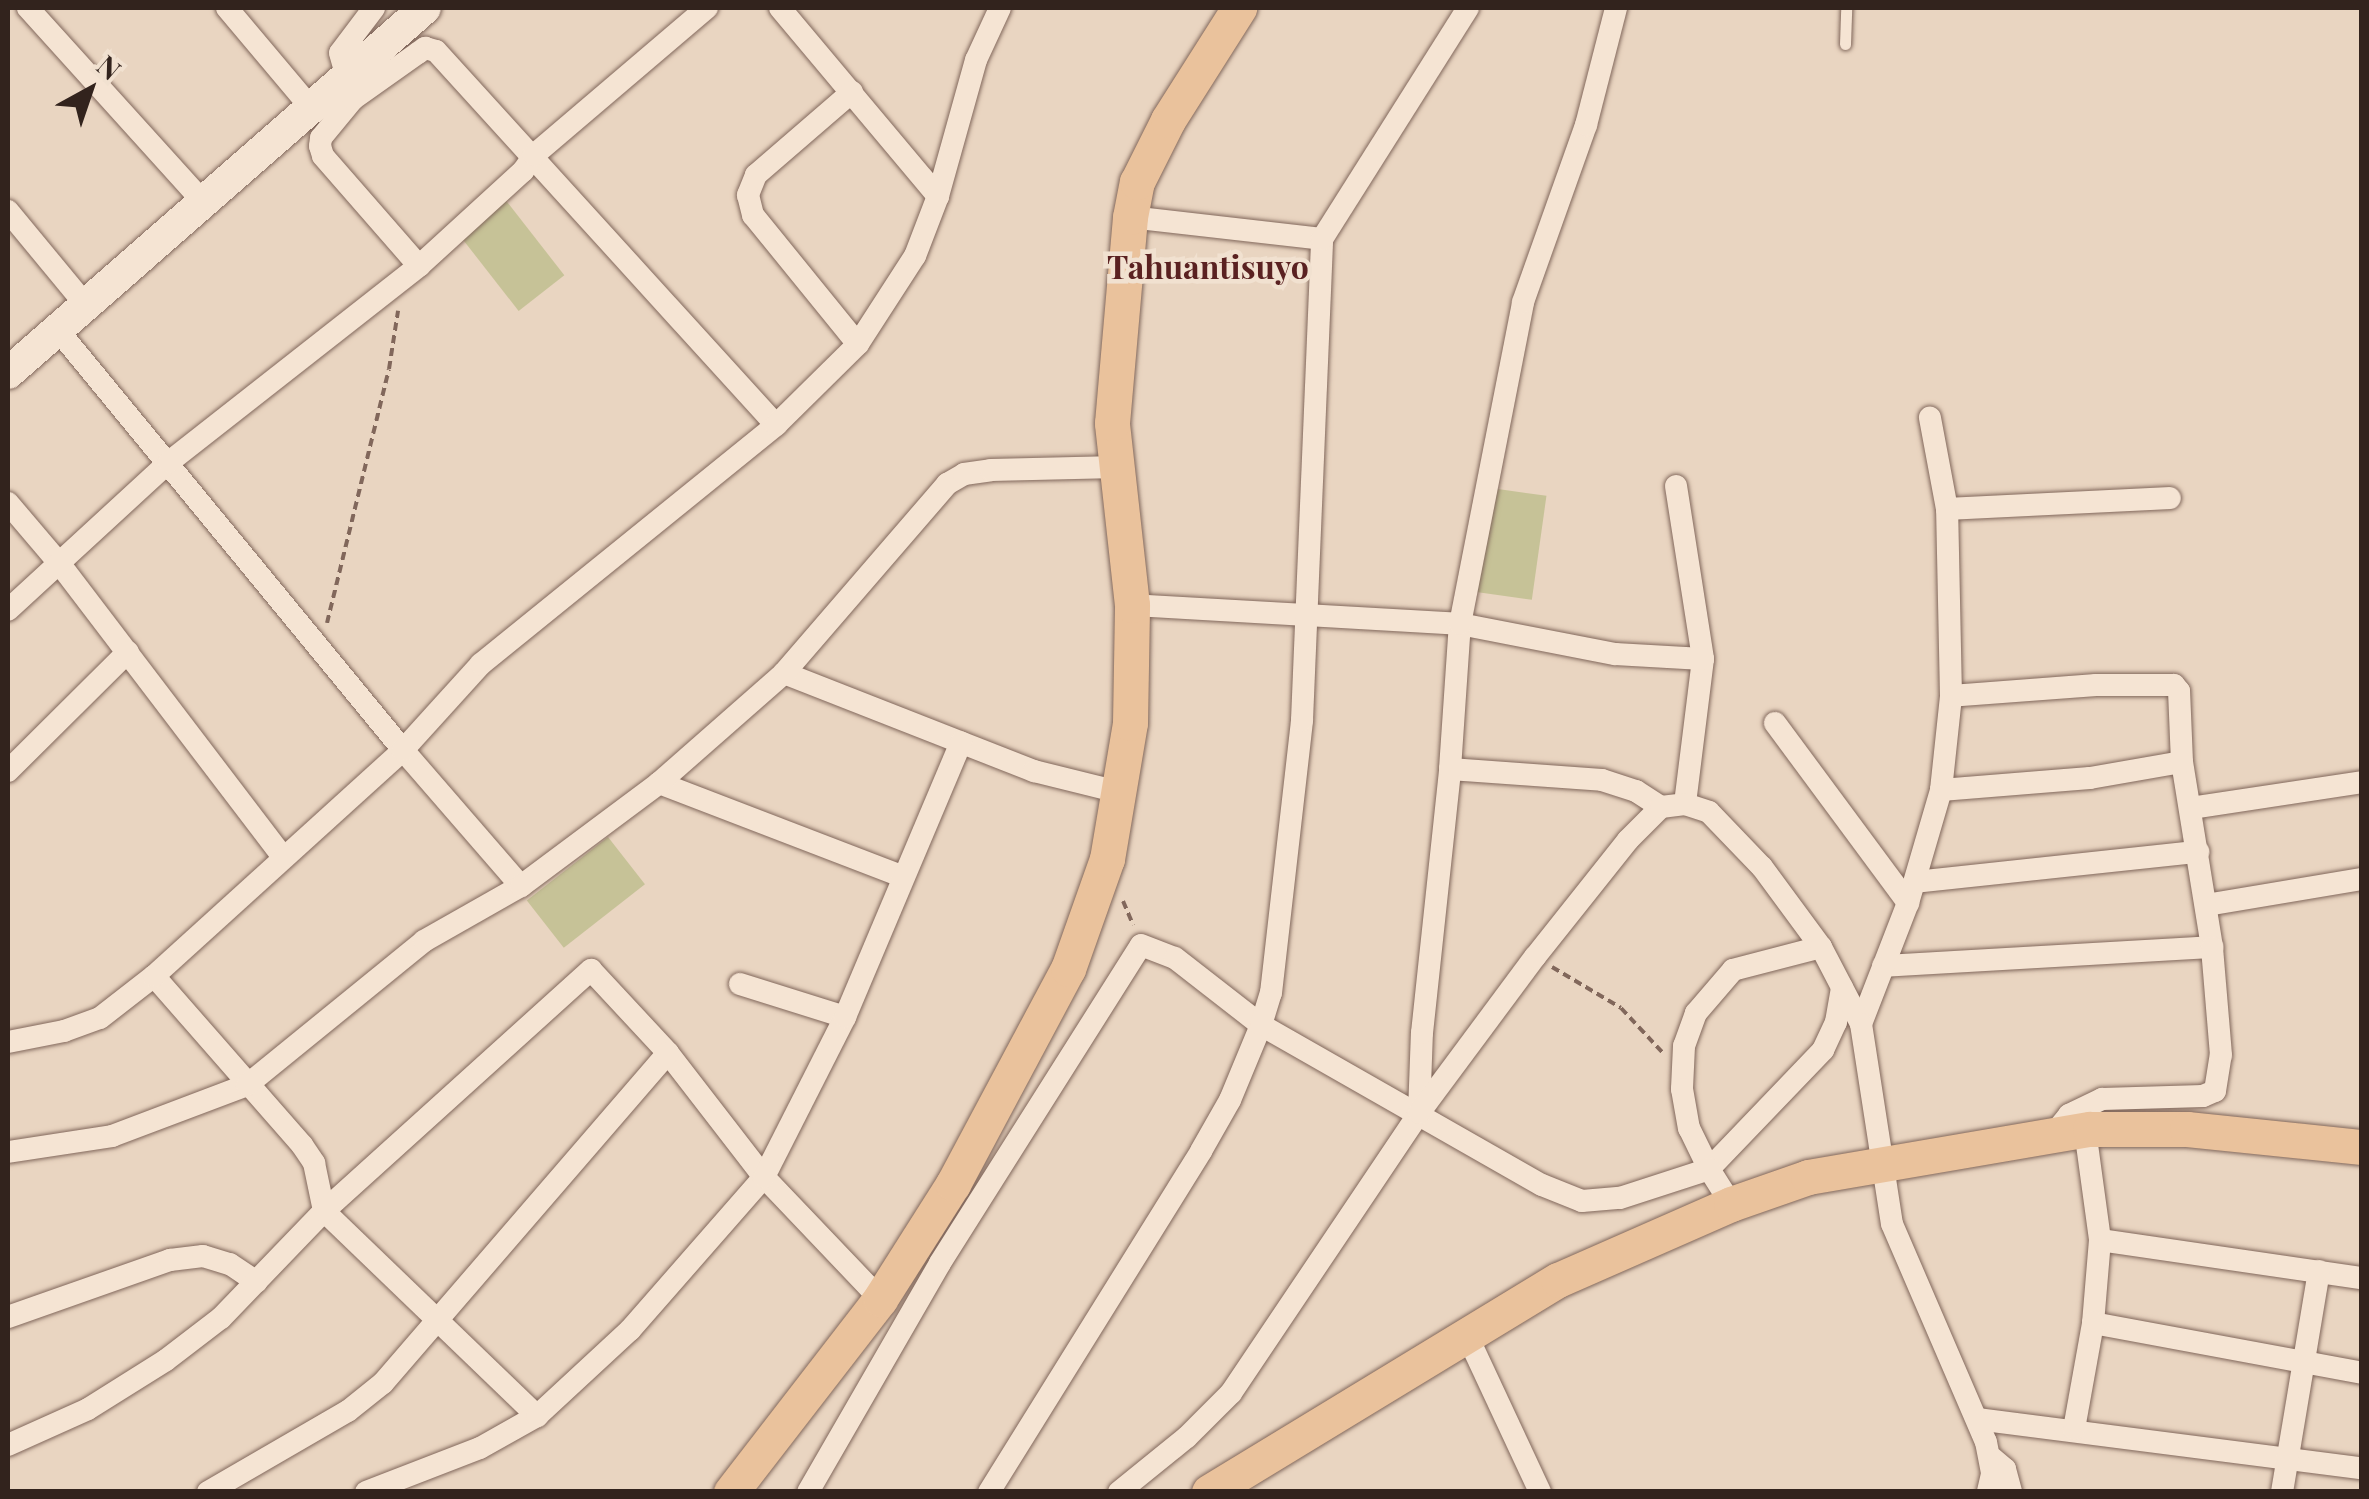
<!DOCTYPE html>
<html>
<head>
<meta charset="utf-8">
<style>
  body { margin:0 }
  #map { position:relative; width:2369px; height:1499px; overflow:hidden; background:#e9d5c1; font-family:"Playfair Display",serif }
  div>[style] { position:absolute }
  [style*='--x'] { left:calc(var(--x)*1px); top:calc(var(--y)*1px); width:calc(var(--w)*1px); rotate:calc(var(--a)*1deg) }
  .green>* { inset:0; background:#c6c297; transform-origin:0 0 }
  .path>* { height:4px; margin-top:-2px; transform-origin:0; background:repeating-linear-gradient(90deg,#81675b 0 8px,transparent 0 13px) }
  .roads { filter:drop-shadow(0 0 2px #81675b) drop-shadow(0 0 2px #81675b) }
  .lane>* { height:11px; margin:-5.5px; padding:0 5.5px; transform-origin:5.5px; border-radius:5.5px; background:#f5e4d3 }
  .street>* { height:22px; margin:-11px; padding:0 11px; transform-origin:11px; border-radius:11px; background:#f5e4d3 }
  .secondary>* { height:32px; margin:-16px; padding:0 16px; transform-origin:16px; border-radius:16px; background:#f5e4d3 }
  .primary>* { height:35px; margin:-17.5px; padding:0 17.5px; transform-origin:17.5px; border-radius:17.5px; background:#eac29c }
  span { translate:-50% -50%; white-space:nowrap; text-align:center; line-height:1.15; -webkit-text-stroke:9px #f1e1d0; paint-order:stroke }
  .neighbourhood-label { font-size:32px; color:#5a2121; font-weight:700 }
  .frame { position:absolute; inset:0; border:10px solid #32231d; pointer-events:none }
  .north { position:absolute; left:40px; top:40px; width:100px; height:100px; -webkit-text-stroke:8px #f1e1d0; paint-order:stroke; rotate:40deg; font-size:28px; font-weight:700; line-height:40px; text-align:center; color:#32231d }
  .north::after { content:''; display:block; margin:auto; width:35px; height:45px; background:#32231d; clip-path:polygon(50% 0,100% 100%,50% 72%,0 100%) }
</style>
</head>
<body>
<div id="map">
  <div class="green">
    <i style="left:504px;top:198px;width:98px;height:58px;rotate:52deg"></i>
    <i style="left:1491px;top:488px;width:56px;height:105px;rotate:8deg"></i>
    <i style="left:608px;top:837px;width:60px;height:103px;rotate:52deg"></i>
  </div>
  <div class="path">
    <i style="--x:327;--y:623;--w:261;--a:-76.3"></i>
    <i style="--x:389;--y:369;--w:59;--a:-81.2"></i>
    <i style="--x:1123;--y:901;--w:26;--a:67"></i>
    <i style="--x:1552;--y:967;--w:80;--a:30.7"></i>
    <i style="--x:1621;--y:1008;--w:60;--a:47"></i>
  </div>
  <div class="roads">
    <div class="lane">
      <i style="--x:1845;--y:44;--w:36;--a:-88"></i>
    </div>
    <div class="street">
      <i style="--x:28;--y:8;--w:261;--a:47.9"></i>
      <i style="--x:227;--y:8;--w:132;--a:49.9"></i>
      <i style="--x:374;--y:8;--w:56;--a:127.1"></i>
      <i style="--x:340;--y:53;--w:48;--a:74.2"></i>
      <i style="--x:353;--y:99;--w:50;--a:129.4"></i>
      <i style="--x:321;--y:138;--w:8;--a:97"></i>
      <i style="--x:320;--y:146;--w:10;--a:73"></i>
      <i style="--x:323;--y:156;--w:146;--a:48.9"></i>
      <i style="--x:780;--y:8;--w:246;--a:50"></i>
      <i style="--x:852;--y:92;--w:127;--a:139.2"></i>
      <i style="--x:756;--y:175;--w:22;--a:112"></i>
      <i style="--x:748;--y:195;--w:21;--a:76"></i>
      <i style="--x:753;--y:215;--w:166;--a:50.9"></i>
      <i style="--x:353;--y:99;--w:80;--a:-35.3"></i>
      <i style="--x:418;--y:53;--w:9;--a:-36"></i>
      <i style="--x:425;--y:48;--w:11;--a:15"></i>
      <i style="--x:436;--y:51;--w:505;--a:47.73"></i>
      <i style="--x:8;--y:211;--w:121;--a:50.4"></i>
      <i style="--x:1130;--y:217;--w:193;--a:6.5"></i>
      <i style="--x:57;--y:329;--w:545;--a:50.58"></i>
      <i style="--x:403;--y:750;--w:180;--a:49.1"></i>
      <i style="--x:1676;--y:486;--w:175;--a:81.1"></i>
      <i style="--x:1703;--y:659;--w:146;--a:97.1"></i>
      <i style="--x:8;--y:503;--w:79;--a:49.6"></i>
      <i style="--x:59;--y:563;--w:370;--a:52.7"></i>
      <i style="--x:1947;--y:509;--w:223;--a:-2.8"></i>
      <i style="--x:1132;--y:605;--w:329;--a:3.3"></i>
      <i style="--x:1460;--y:624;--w:158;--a:11"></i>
      <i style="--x:1615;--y:654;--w:88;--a:3.3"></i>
      <i style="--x:8;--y:610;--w:219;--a:-42.6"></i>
      <i style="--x:169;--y:462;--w:318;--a:-38.1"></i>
      <i style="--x:419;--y:266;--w:141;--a:-42.4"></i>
      <i style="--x:523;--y:171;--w:19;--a:-55"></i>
      <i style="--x:534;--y:155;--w:227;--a:-40.4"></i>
      <i style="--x:784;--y:673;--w:269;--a:21.4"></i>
      <i style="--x:1034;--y:771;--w:83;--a:13.9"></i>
      <i style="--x:1775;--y:723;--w:224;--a:53.5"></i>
      <i style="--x:1450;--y:769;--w:152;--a:4.1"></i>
      <i style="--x:1602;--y:780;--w:36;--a:18"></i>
      <i style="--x:1636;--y:791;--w:30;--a:33"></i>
      <i style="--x:8;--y:771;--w:169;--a:-44.8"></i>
      <i style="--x:659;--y:783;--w:259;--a:21"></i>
      <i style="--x:1941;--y:790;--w:149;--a:-4.6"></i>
      <i style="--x:2090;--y:778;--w:93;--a:-9.9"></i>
      <i style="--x:2191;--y:808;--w:173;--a:-8.6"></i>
      <i style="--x:1915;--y:882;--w:285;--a:-6.1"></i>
      <i style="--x:2206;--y:905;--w:158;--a:-9.5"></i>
      <i style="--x:1821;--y:947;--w:91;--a:165.4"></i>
      <i style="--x:1733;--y:970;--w:57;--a:130.7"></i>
      <i style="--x:1696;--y:1013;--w:35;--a:110"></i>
      <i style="--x:1684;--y:1046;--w:43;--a:92.7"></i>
      <i style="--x:1682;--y:1089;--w:40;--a:80"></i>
      <i style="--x:1689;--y:1128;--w:46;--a:64"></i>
      <i style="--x:1709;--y:1169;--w:165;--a:-46.2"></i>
      <i style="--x:1823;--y:1050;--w:31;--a:-65"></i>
      <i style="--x:1836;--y:1022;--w:35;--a:-80"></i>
      <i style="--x:1883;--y:966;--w:330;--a:-3.3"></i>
      <i style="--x:2212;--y:947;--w:187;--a:-99.2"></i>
      <i style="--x:2182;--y:762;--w:71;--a:-92.4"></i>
      <i style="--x:2179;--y:691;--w:8;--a:-130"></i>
      <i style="--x:2174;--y:685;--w:78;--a:180"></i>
      <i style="--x:2096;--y:685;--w:145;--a:175.7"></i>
      <i style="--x:154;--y:976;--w:225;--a:48.8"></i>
      <i style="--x:302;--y:1145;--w:22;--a:56"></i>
      <i style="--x:314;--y:1163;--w:49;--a:78.2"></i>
      <i style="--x:324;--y:1211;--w:296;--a:43.9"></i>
      <i style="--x:740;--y:984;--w:110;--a:17.4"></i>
      <i style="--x:1861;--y:1024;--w:130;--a:-68.8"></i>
      <i style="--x:1908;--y:903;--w:118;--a:-73.7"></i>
      <i style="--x:1941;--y:790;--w:95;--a:-83.9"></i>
      <i style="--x:1951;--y:696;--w:187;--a:-91.2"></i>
      <i style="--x:1947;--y:509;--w:93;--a:-100.6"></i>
      <i style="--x:8;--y:1042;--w:57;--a:-11.1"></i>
      <i style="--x:64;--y:1031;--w:38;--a:-20"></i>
      <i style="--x:100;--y:1018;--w:68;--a:-37.9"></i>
      <i style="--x:154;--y:976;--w:336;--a:-42.2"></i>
      <i style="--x:403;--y:750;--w:116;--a:-47.8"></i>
      <i style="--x:481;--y:664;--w:380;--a:-39"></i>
      <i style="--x:776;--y:425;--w:115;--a:-44.6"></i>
      <i style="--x:858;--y:344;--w:105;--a:-57.1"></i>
      <i style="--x:915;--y:256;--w:64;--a:-69"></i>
      <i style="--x:938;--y:196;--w:141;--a:-74.4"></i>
      <i style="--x:976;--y:60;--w:57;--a:-65.2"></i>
      <i style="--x:1419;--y:1113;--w:80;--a:-87.9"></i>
      <i style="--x:1422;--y:1033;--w:265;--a:-83.9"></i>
      <i style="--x:1450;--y:769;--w:145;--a:-86.1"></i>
      <i style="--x:1460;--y:624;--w:328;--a:-78.9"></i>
      <i style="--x:1523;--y:302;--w:188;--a:-70.4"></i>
      <i style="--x:1586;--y:125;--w:121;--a:-75.6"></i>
      <i style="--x:2085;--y:1130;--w:111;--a:82.2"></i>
      <i style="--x:2100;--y:1240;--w:83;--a:94.8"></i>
      <i style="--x:2093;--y:1323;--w:274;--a:10.5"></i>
      <i style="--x:2053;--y:1135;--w:26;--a:-51"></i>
      <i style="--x:2069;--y:1115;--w:37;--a:-26"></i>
      <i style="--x:2102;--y:1099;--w:101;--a:-1.7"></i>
      <i style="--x:2203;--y:1096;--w:13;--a:-23"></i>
      <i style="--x:2215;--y:1091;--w:36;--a:-81"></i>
      <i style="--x:2221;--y:1055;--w:108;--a:-94.8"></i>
      <i style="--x:8;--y:1152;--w:105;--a:-8.7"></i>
      <i style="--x:112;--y:1136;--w:144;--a:-20.7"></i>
      <i style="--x:247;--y:1085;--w:228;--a:-39.1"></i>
      <i style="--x:424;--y:941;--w:112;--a:-29.6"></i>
      <i style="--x:521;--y:886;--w:172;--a:-36.7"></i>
      <i style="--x:659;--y:783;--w:167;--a:-41.3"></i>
      <i style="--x:784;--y:673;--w:250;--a:-49.2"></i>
      <i style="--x:947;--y:484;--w:20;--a:-30"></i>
      <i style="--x:964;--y:474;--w:27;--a:-8"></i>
      <i style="--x:991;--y:470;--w:126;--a:-1.4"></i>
      <i style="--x:2100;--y:1240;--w:265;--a:8.3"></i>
      <i style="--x:8;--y:1317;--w:172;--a:-19.4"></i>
      <i style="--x:170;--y:1260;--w:33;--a:-7"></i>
      <i style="--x:203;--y:1256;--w:28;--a:17"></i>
      <i style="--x:230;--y:1264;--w:32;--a:34"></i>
      <i style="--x:1466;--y:1333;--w:175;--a:65"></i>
      <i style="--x:1977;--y:1419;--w:388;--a:7.3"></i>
      <i style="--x:2074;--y:1429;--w:108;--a:-79.8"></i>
      <i style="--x:8;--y:1445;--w:88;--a:-24.2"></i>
      <i style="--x:88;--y:1409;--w:92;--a:-32.1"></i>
      <i style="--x:166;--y:1360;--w:69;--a:-37.4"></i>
      <i style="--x:221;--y:1318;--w:149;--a:-46.1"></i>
      <i style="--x:324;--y:1211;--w:360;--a:-42.1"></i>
      <i style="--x:591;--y:970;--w:113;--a:47.1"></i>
      <i style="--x:668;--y:1053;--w:157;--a:52.3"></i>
      <i style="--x:764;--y:1177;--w:168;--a:46.4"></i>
      <i style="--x:1992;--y:1458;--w:17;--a:40"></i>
      <i style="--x:2005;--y:1469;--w:24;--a:75"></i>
      <i style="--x:208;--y:1492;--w:162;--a:-30.1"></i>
      <i style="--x:348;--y:1411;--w:45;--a:-38.7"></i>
      <i style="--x:383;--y:1383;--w:436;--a:-49.2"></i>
      <i style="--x:366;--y:1492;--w:122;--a:-21.1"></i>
      <i style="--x:480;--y:1448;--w:65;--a:-29.3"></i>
      <i style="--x:537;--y:1416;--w:127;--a:-42.8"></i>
      <i style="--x:630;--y:1330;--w:203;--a:-48.8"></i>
      <i style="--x:764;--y:1177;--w:179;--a:-63.1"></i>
      <i style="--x:845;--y:1017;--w:298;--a:-67.1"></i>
      <i style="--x:808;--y:1492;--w:264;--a:-60"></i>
      <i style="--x:940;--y:1263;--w:376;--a:-57.7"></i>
      <i style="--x:1141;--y:945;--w:36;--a:21"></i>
      <i style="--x:1175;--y:958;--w:109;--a:37.9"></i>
      <i style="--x:1261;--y:1025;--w:323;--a:29.7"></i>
      <i style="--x:1542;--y:1185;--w:43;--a:21.8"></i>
      <i style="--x:1582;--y:1201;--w:38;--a:-5"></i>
      <i style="--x:1620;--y:1198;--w:94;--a:-18"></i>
      <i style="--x:1709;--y:1169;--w:41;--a:57.8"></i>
      <i style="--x:989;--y:1492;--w:402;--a:-58.1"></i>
      <i style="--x:1201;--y:1151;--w:59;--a:-60.4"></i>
      <i style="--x:1230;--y:1100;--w:81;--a:-67.5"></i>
      <i style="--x:1261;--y:1025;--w:34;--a:-73"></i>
      <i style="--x:1271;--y:993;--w:275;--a:-83.5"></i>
      <i style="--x:1302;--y:720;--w:481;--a:-87.6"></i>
      <i style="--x:1322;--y:239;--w:273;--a:-57.7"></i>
      <i style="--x:1119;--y:1492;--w:87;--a:-39"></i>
      <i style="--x:1187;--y:1437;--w:62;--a:-45"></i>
      <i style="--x:1231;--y:1393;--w:337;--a:-56.1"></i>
      <i style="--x:1419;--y:1113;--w:194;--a:-53.4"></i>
      <i style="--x:1535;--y:957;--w:149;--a:-51.5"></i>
      <i style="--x:1628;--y:840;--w:47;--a:-45"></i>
      <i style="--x:1661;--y:807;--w:24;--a:-7"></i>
      <i style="--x:1685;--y:804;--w:25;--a:18"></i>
      <i style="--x:1709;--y:812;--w:76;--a:46.1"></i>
      <i style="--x:1762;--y:867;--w:99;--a:53.6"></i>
      <i style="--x:1821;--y:947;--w:87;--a:62.5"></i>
      <i style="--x:1861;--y:1024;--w:202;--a:81.2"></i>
      <i style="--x:1892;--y:1224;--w:237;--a:66.7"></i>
      <i style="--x:1986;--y:1442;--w:33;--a:79"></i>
      <i style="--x:1992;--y:1474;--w:18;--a:103"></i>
      <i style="--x:2282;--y:1492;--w:224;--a:-80.5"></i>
    </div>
    <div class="secondary">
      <i style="--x:8;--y:373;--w:554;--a:-41.2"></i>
    </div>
    <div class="primary">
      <i style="--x:731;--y:1492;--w:244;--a:-52.3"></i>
      <i style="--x:880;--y:1299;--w:136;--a:-57.6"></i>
      <i style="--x:953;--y:1184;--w:244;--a:-61.9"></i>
      <i style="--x:1068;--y:969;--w:117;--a:-70.5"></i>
      <i style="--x:1107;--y:859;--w:138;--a:-80.4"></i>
      <i style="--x:1130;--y:723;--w:118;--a:-89"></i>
      <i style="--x:1132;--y:605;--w:183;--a:-96.3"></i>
      <i style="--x:1112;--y:423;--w:207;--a:-85"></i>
      <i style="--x:1130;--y:217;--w:36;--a:-79"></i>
      <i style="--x:1137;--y:182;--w:69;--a:-63.4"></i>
      <i style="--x:1168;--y:120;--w:133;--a:-57.6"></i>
      <i style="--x:1209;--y:1492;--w:408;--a:-31.3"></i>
      <i style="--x:1558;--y:1280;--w:189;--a:-23.7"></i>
      <i style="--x:1731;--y:1204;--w:82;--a:-19.3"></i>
      <i style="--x:1808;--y:1177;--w:286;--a:-9.7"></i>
      <i style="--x:2090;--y:1129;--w:97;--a:0"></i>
      <i style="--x:2187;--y:1129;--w:176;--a:5.9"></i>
    </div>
  </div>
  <div class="neighbourhood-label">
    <span style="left:1208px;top:266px">Tahuantisuyo</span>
  </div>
  <div class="frame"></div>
  <div class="north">N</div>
</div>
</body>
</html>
